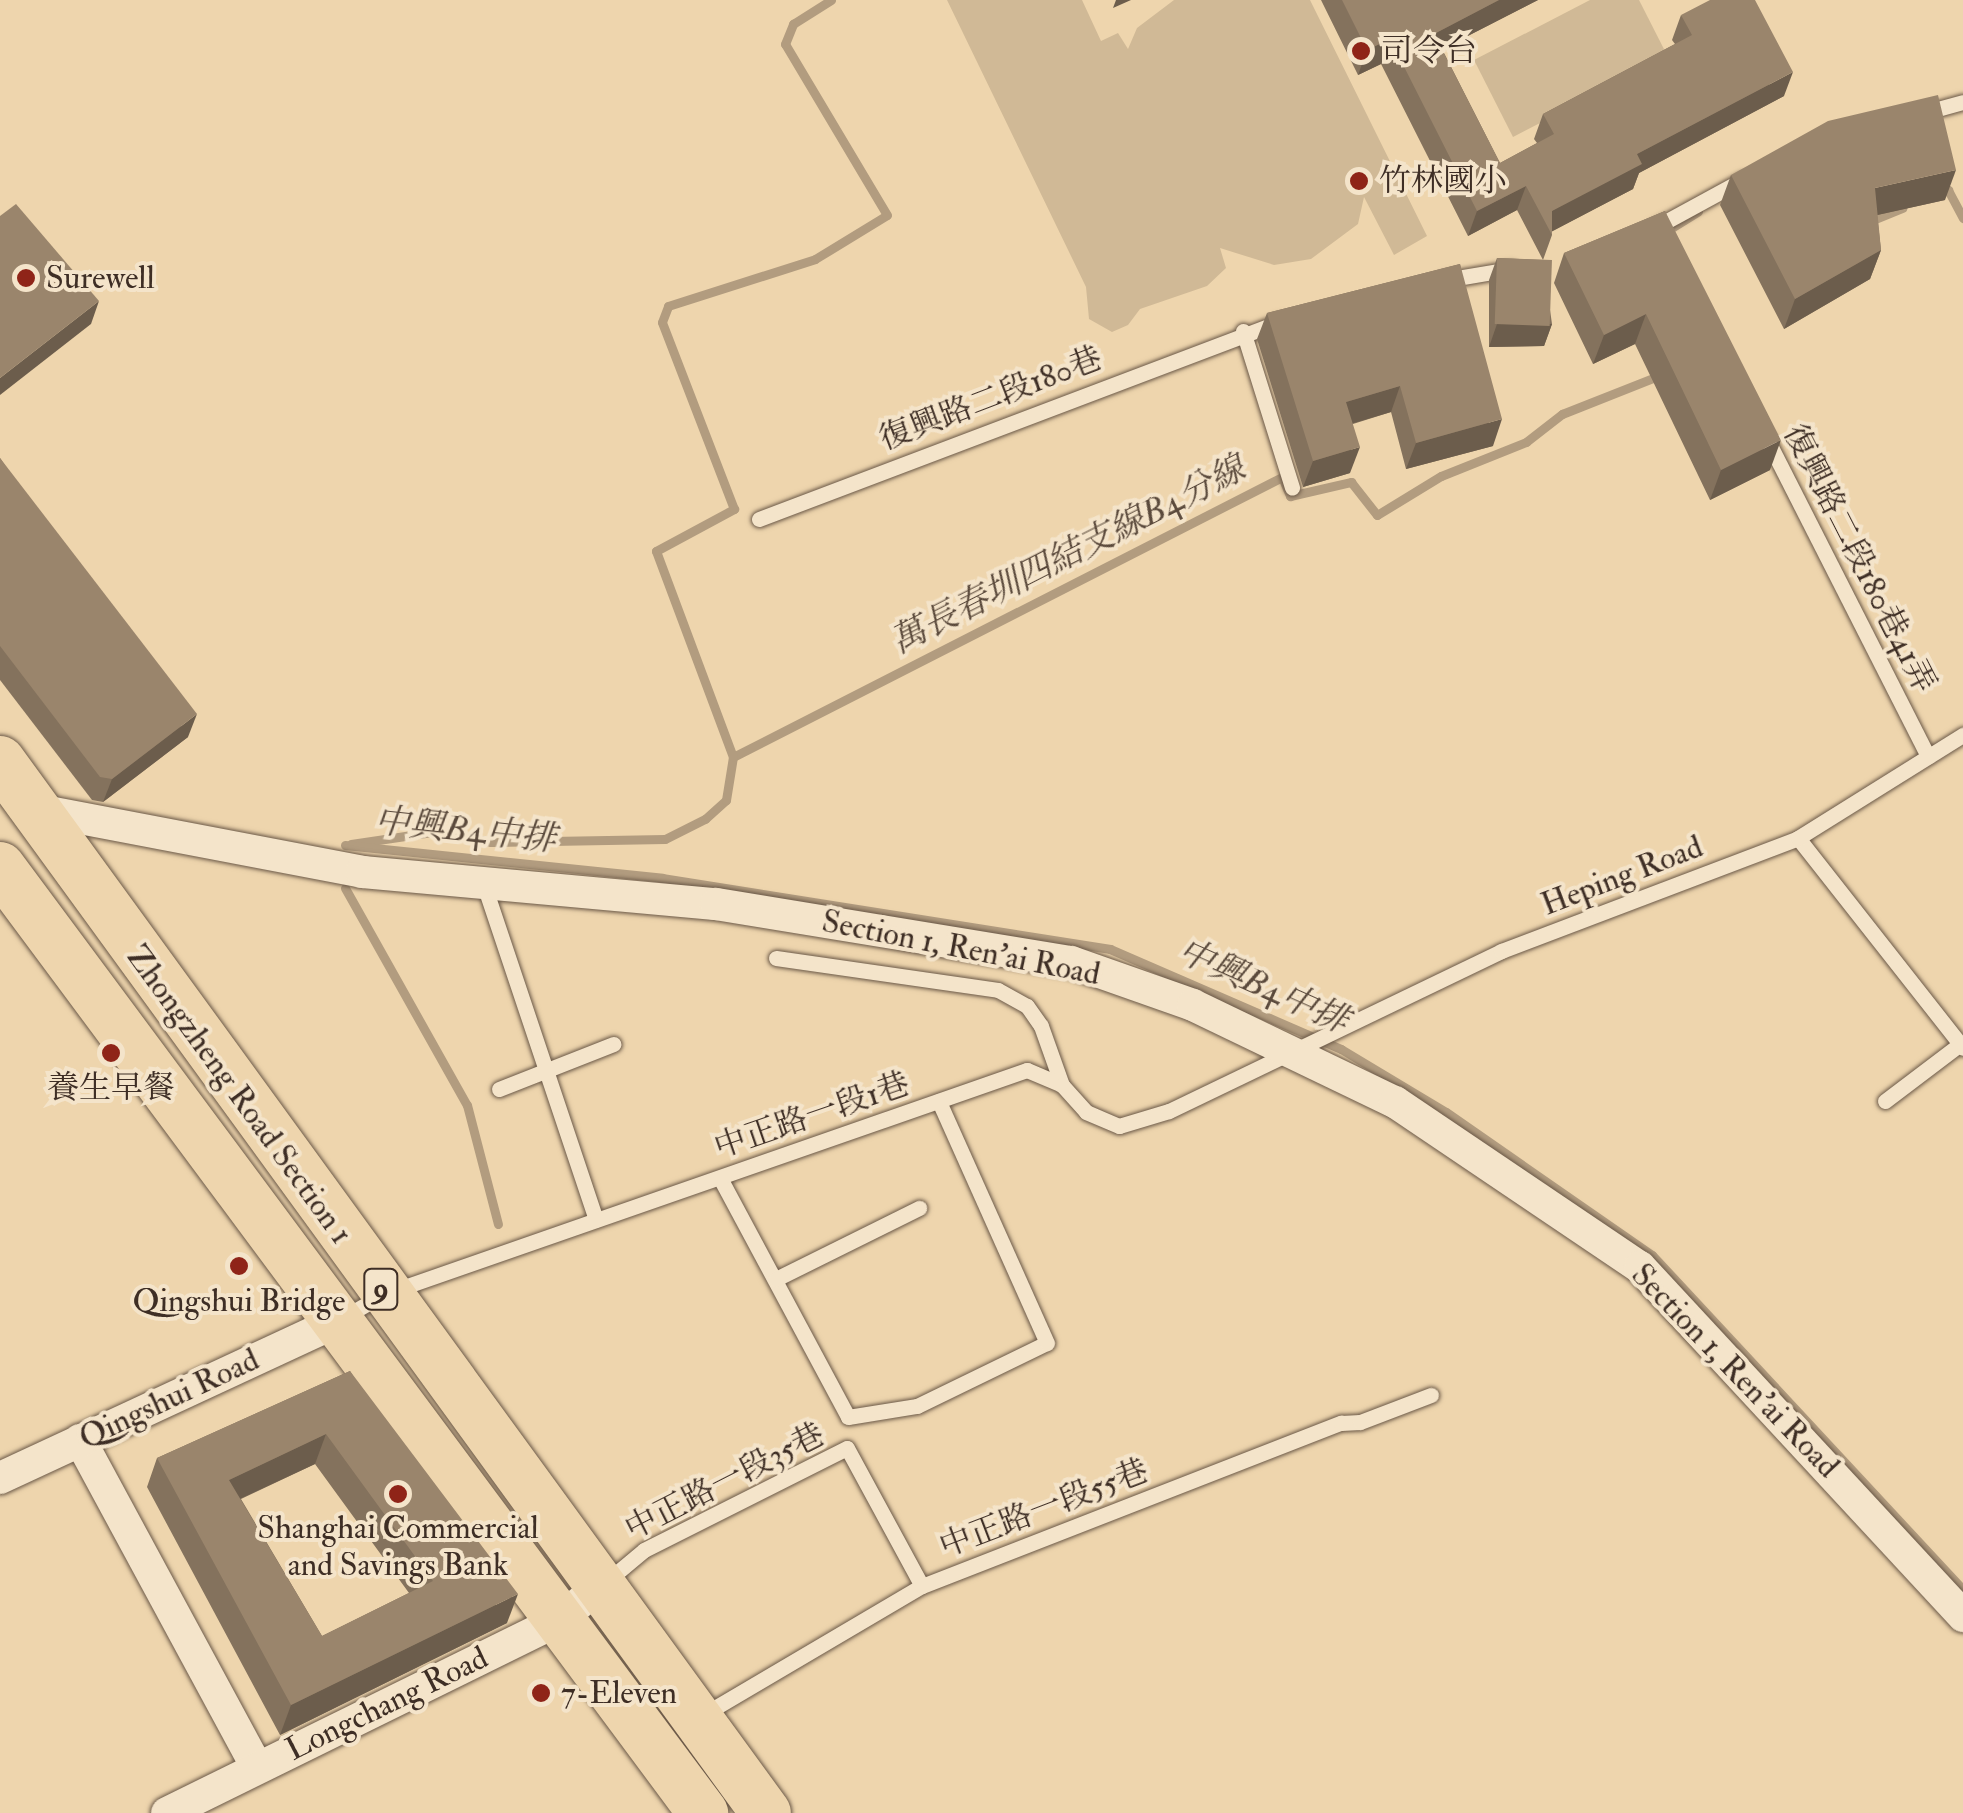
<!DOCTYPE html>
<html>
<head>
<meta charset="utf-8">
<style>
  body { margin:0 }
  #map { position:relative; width:1963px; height:1813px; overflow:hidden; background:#eed5ad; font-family:"IM FELL Double Pica","Noto Serif TC",serif }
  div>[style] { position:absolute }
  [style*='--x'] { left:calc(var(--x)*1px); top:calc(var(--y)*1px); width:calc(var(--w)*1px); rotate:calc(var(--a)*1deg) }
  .green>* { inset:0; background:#d0b996 }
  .stream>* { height:9px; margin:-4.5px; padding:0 4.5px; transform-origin:4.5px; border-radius:4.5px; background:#b29c7f }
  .roads { filter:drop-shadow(0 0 2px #6a5847) drop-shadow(0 0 2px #6a5847) }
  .service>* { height:15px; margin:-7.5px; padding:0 7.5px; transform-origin:7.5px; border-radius:7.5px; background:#f4e4ca }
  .minor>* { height:32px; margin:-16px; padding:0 16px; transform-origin:16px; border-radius:16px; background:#f4e4ca }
  .primary>* { height:50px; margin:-25px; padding:0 25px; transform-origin:25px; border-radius:25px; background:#eed5ad }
  .wall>* { inset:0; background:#84725d }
  .shaded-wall>* { inset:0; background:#6c5d4c }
  .building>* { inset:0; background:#9a856c; transform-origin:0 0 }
  .dots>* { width:28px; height:28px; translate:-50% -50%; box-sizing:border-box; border:5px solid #f4e4ca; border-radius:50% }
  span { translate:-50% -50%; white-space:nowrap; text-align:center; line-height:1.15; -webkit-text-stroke:8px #f4e4ca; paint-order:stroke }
  .shield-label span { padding:2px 8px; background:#f4e4ca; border:2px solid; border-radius:8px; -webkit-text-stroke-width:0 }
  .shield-label { font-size:30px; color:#3e2e25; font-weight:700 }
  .poi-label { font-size:32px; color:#3e2e25 }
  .left { translate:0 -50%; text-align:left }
  .street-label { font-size:32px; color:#3e2e25 }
  .water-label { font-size:35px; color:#5b4a3c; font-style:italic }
</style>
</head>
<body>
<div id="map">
  <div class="green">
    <i style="clip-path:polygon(947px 0,1082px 0,1101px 41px,1118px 33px,1128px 49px,1137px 28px,1174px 0,1310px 0,1427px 236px,1394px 255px,1364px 197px,1358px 224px,1311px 259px,1274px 265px,1220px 248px,1226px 268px,1207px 286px,1140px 309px,1128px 325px,1112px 332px,1089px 319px,1086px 287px)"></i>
    <i style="clip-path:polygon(1590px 0,1639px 0,1668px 57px,1513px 137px,1474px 60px)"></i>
  </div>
  <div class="stream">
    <i style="--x:1940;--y:193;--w:9;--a:-21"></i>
    <i style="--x:1948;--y:190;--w:32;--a:62"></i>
    <i style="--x:1870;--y:221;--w:35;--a:-22"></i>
    <i style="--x:1665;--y:232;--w:39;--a:-32"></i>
    <i style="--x:733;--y:757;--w:616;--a:-27.02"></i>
    <i style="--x:1282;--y:477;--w:21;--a:67"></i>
    <i style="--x:1290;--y:496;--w:63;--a:-12.9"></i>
    <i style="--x:1351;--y:482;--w:42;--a:51.8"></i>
    <i style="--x:1377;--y:515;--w:75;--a:-31.4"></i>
    <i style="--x:1441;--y:476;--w:92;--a:-21.8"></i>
    <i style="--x:1526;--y:442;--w:46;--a:-37.9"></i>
    <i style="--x:1562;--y:414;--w:103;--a:-21.6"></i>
    <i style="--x:351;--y:844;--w:82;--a:-8.4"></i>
    <i style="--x:432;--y:832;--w:60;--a:9.6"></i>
    <i style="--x:491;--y:842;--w:174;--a:-1"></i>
    <i style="--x:665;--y:839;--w:45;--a:-26.6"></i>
    <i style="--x:705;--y:819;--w:28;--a:-42"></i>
    <i style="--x:726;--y:800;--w:44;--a:-80.8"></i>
    <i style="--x:733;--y:757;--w:220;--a:-110.5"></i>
    <i style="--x:656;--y:551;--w:89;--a:-28.3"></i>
    <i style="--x:734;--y:509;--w:200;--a:-111.1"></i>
    <i style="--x:662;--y:322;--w:17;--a:-69"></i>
    <i style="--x:668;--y:306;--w:154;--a:-17.7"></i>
    <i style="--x:815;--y:259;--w:84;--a:-31.4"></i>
    <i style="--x:887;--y:215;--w:199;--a:-120.8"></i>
    <i style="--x:785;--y:44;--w:22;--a:-68"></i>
    <i style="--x:793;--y:24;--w:45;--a:-32.3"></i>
    <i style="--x:345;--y:845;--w:319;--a:5.9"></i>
    <i style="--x:662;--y:878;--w:454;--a:9"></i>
    <i style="--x:1110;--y:949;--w:252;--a:23.4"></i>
    <i style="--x:1341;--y:1049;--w:122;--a:31"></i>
    <i style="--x:1446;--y:1112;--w:251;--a:34.8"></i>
    <i style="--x:1652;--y:1255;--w:457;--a:47.1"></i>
    <i style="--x:345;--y:888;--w:249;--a:60.7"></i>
    <i style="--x:467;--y:1105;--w:123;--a:75.4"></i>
  </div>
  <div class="roads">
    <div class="service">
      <i style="--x:1923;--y:113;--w:41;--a:-15.4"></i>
      <i style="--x:1654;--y:228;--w:102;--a:-28.6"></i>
      <i style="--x:1445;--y:280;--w:67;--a:-9.5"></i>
      <i style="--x:1243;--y:331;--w:164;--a:72.6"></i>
      <i style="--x:1767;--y:439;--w:356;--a:63.1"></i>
      <i style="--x:759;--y:519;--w:559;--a:-20.74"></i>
      <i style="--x:1798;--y:838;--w:267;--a:51.8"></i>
      <i style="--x:483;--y:882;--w:356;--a:71.5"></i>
      <i style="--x:776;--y:958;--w:224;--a:8.2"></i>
      <i style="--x:998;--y:990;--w:33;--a:29"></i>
      <i style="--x:1027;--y:1006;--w:24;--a:55"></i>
      <i style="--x:1041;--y:1026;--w:63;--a:70.4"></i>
      <i style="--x:499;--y:1089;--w:123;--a:-21.5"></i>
      <i style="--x:1885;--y:1101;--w:94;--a:-37.2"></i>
      <i style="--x:720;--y:1178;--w:271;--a:61.8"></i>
      <i style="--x:848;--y:1417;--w:70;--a:-9.1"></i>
      <i style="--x:917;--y:1406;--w:144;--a:-25.9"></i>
      <i style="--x:1047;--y:1343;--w:265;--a:-114.1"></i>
      <i style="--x:776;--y:1279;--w:160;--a:-26.4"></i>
      <i style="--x:341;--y:1319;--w:50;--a:-30.2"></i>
      <i style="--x:384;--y:1294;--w:681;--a:-19.21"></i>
      <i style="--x:1027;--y:1070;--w:38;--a:23"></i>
      <i style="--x:1062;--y:1085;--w:36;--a:48"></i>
      <i style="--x:1086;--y:1112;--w:36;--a:23"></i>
      <i style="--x:1119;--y:1126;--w:52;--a:-16.7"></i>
      <i style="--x:1169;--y:1111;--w:369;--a:-25.7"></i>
      <i style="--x:1501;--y:951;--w:318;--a:-20.8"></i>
      <i style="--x:1798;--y:838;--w:195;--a:-32"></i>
      <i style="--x:607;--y:1581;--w:48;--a:-40"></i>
      <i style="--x:644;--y:1550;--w:227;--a:-26.7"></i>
      <i style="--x:847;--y:1448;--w:157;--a:61.5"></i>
      <i style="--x:701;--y:1716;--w:256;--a:-30.5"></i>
      <i style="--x:922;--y:1586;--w:450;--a:-21.3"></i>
      <i style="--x:1341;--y:1423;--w:19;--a:-3"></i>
      <i style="--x:1360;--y:1422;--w:76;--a:-20.8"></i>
    </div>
    <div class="minor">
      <i style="--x:38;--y:810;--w:330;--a:10.8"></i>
      <i style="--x:362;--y:872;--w:355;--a:5.2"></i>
      <i style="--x:716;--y:904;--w:360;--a:9.3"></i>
      <i style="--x:1071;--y:962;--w:129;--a:19.4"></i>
      <i style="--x:1193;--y:1005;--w:224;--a:25.7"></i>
      <i style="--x:1395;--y:1102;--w:295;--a:34"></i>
      <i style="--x:1640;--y:1267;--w:476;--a:47.2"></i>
      <i style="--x:80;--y:1440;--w:372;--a:61.6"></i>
      <i style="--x:0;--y:1478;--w:373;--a:-24.9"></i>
      <i style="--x:167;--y:1813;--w:437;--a:-26.2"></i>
      <i style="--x:559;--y:1620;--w:53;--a:-39.7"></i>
    </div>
    <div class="primary">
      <i style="--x:0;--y:761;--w:1301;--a:53.94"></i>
      <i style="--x:0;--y:867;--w:1179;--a:53.38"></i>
    </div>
  </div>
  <div class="wall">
    <i style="clip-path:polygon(1321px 0,1538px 0,1442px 49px,1500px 163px,1537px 143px,1534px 139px,1543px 114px,1675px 44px,1672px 40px,1681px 15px,1784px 96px,1639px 173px,1633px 189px,1552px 231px,1552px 235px,1543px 260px,1552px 324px,1544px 346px,1489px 347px,1489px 280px,1497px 258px,1543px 260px,1517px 210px,1468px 236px,1381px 64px,1358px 75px)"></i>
    <i style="clip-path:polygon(1731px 175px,1945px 200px,1877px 215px,1881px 250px,1870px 279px,1784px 329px,1720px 205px)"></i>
    <i style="clip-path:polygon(1665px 211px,1770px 470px,1710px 500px,1635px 344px,1593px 364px,1554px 283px,1564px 253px)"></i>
    <i style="clip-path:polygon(1460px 264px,1493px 446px,1406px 469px,1391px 412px,1353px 424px,1350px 473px,1303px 487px,1257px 339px,1267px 313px)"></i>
    <i style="clip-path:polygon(0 458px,188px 737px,103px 802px,92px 800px,0 680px)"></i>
    <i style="clip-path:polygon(evenodd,350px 1371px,507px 1623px,280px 1735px,147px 1487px,157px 1458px,350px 1371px,315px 1464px,409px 1593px,322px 1636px,241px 1499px,315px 1464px)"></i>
  </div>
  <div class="shaded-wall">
    <i style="clip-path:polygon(1116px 0,1131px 0,1113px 8px)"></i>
    <i style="clip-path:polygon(1499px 0,1538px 0,1425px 58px,1434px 34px)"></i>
    <i style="clip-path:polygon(1390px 39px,1381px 64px,1358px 75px,1367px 50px)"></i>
    <i style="clip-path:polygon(1793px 72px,1784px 96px,1639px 173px,1633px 189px,1551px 232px,1552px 211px,1637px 154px)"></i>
    <i style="clip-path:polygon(1956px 170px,1945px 200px,1864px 218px,1875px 188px)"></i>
    <i style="clip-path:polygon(1526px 186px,1517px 210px,1468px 236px,1477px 211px)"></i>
    <i style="clip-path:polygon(1881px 250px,1870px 279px,1784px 329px,1795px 299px)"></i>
    <i style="clip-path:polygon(99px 301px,91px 324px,0 395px,0 378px)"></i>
    <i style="clip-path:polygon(1646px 314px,1635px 344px,1593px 364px,1604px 335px)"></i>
    <i style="clip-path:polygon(1497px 324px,1552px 324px,1544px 346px,1489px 347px)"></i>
    <i style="clip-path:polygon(1400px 386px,1391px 412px,1337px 428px,1346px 402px)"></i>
    <i style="clip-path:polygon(1502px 419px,1493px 446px,1406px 469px,1416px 443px)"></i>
    <i style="clip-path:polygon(1781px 440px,1770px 470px,1710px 500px,1721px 470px)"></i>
    <i style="clip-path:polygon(1360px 447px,1350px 473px,1303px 487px,1313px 461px)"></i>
    <i style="clip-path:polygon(197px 714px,188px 737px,103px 802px,112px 779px)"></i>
    <i style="clip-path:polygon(326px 1434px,315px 1464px,218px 1509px,229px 1480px)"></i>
    <i style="clip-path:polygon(518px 1594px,507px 1623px,280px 1735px,291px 1705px)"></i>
  </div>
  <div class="building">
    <i style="clip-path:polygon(1342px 0,1499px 0,1434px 34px,1500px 163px,1554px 134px,1543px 114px,1692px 35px,1681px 15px,1710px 0,1755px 0,1793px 72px,1637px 154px,1642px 164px,1552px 211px,1552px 235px,1526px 186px,1477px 211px,1390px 39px,1367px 50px)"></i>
    <i style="clip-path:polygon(1938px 95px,1956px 170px,1875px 188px,1881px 250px,1795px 299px,1731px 175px,1828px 121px)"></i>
    <i style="clip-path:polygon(16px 204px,99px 301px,0 378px,0 216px)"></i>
    <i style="clip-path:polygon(1665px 211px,1781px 440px,1721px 470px,1646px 314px,1604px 335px,1564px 253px)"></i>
    <i style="left:1497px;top:258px;width:55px;height:66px;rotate:2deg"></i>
    <i style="clip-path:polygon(1460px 264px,1502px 419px,1416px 443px,1400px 386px,1346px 402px,1360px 447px,1313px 461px,1267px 313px)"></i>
    <i style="clip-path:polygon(0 458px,197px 714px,112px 779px,100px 777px,0 646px)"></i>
    <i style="clip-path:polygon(evenodd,350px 1371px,518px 1594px,291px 1705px,157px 1458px,350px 1371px,326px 1434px,433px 1581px,322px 1636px,229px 1480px,326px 1434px)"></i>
  </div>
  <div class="dots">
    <i style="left:1361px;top:51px;background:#8f2418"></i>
    <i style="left:1359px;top:181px;background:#8f2418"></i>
    <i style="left:26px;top:278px;background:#8f2418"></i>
    <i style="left:111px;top:1053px;background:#8f2418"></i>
    <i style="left:239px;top:1266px;background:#8f2418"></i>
    <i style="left:398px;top:1494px;background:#8f2418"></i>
    <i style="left:541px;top:1693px;background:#8f2418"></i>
  </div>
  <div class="shield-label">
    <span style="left:381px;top:1289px">9</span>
  </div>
  <div class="poi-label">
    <span class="left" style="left:1381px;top:51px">司令台</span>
    <span class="left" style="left:1379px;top:181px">竹林國小</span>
    <span class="left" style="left:46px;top:278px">Surewell</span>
    <span style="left:111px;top:1088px">養生早餐</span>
    <span style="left:239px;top:1301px">Qingshui Bridge</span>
    <span style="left:398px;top:1547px">Shanghai Commercial<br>and Savings Bank</span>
    <span class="left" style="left:561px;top:1693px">7-Eleven</span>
  </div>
  <div class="street-label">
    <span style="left:991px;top:399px;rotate:-21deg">復興路二段180巷</span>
    <span style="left:1859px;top:559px;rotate:63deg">復興路二段180巷41弄</span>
    <span style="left:1622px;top:876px;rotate:-21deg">Heping Road</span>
    <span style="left:961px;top:948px;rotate:11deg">Section 1, Ren'ai Road</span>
    <span style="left:239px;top:1095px;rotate:54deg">Zhongzheng Road Section 1</span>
    <span style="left:812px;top:1116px;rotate:-19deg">中正路一段1巷</span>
    <span style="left:1735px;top:1371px;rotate:46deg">Section 1, Ren'ai Road</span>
    <span style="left:169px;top:1399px;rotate:-25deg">Qingshui Road</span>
    <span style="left:725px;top:1482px;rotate:-27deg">中正路一段35巷</span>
    <span style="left:1044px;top:1509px;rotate:-21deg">中正路一段55巷</span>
    <span style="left:387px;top:1704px;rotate:-26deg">Longchang Road</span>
  </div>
  <div class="water-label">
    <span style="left:1068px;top:555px;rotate:-27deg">萬長春圳四結支線B4分線</span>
    <span style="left:465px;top:830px;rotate:6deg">中興B4中排</span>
    <span style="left:1263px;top:986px;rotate:24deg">中興B4中排</span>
  </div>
</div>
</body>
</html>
